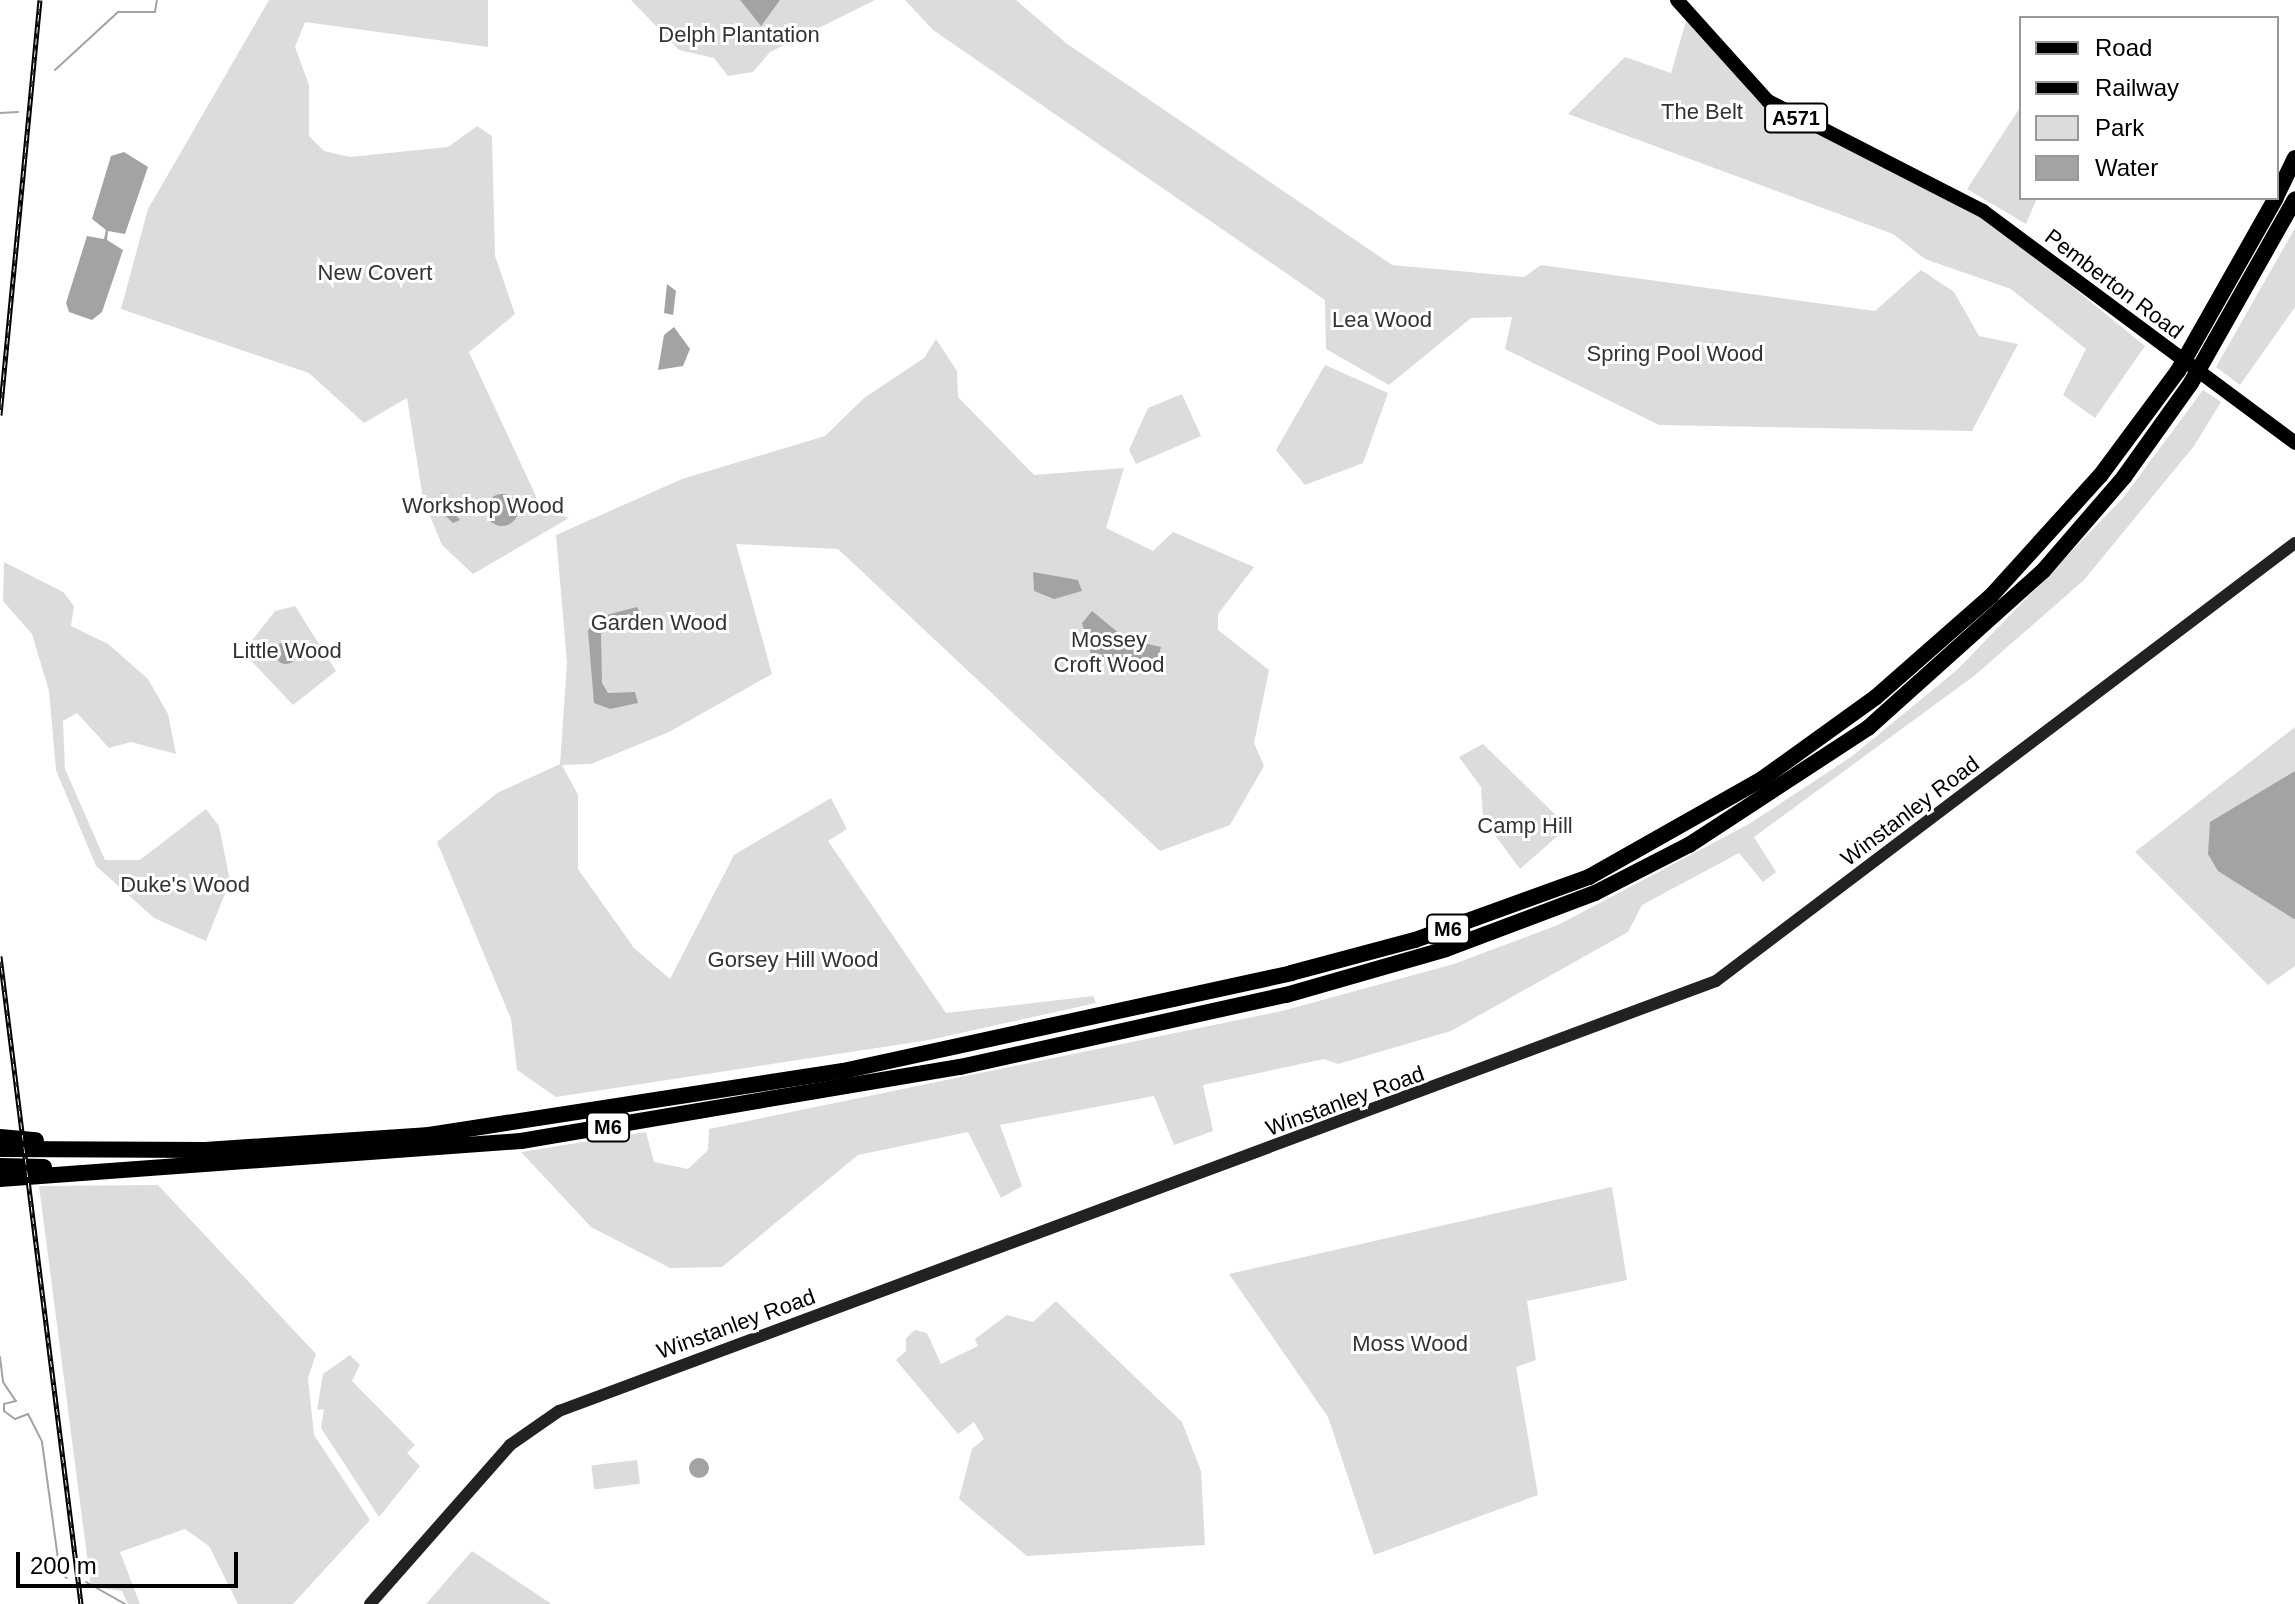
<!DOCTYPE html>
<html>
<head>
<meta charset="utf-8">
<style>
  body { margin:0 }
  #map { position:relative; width:2295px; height:1604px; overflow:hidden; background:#fff; font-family:Helvetica,sans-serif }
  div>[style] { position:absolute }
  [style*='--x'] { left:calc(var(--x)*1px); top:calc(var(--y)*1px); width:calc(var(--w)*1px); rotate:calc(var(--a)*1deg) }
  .green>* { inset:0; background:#dcdcdc; transform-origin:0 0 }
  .water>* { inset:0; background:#a3a3a3 }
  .round { border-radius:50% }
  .stream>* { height:2px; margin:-1px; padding:0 1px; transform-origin:1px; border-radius:1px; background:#a3a3a3 }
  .secondary>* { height:12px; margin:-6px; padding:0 6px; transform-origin:6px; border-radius:6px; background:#222 }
  .primary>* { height:14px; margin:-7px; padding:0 7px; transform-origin:7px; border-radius:7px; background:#000 }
  .highway>* { height:16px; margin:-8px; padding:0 8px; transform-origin:8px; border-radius:8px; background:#000 }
  .rail>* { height:5px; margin-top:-2.5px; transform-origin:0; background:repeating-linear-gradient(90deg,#fff 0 6px,#000 0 12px); box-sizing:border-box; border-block:2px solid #000 }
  span { translate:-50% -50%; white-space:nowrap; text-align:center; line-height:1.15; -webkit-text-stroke:6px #fff; paint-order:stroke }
  .shield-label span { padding:2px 6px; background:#fff; border:2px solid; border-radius:6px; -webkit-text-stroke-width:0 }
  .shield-label { font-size:20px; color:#000; font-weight:700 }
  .park-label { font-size:22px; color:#333 }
  .street-label { font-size:22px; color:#000 }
  .legend { position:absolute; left:2019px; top:16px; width:260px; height:184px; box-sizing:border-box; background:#fff; border:2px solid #999; margin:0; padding:10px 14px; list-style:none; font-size:24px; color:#000 }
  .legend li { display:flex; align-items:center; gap:16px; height:40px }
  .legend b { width:40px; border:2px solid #999 }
  .scale { position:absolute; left:16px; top:1552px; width:222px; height:36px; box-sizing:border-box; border:4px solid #000; border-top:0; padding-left:10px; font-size:24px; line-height:28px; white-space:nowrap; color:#000; -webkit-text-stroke:6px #fff; paint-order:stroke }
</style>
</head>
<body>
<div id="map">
  <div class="green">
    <i style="clip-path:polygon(269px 0,488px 0,488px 47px,305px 22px,295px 47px,309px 85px,309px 136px,324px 151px,350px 157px,448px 147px,477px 126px,492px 136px,495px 256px,515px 314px,469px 352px,541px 507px,569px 518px,473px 574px,442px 545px,423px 499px,407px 398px,364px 423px,309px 373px,121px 309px,148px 209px)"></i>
    <i style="clip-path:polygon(631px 0,875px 0,770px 52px,753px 72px,728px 76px,714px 58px,679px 50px)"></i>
    <i style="clip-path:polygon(905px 0,1016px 0,1066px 43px,1392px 265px,1524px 277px,1541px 265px,1875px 311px,1921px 270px,1954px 292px,1979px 336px,2018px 344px,1972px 431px,1659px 425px,1505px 349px,1512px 317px,1471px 318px,1389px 385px,1326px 349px,1325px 300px,933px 30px)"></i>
    <i style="clip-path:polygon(1688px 14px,1755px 98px,1980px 212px,2145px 346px,2095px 418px,2063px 395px,2086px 349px,2011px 289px,1925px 259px,1893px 234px,1568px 114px,1625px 57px,1671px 73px)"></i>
    <i style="clip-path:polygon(2021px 106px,2021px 198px,2037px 198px,2026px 224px,1967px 189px)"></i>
    <i style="clip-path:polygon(2295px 228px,2295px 307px,2240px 385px,2216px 367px)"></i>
    <i style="clip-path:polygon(936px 339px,957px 371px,958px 397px,1034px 475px,1124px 468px,1106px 528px,1153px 551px,1173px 532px,1254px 567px,1218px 614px,1218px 630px,1269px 670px,1254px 743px,1264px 766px,1230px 825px,1160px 851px,838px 549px,736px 544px,772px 674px,669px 732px,591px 764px,562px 765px,578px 795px,578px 869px,634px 948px,670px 979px,734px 855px,831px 798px,847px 829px,828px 841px,946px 1013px,1093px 996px,1096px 1003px,929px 1040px,556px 1097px,517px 1070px,511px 1019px,437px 842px,497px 793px,560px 764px,567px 663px,556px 535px,682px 479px,825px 436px,864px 398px,924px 358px)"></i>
    <i style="clip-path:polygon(1325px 365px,1388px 393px,1363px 463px,1305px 485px,1276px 450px)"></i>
    <i style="clip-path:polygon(2203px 390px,2221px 402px,2194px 446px,2084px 580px,1974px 676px,1754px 837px,1776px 872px,1763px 882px,1739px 853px,1642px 905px,1628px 932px,1451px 1031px,1338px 1064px,1324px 1059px,1203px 1085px,1213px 1131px,1174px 1145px,1154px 1096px,1000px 1125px,1022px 1186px,1001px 1198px,968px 1132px,858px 1155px,722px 1267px,670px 1268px,591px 1227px,521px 1152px,646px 1132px,654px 1162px,688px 1169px,708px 1150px,709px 1129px,1282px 1011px,1454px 964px,1558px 925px,1749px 824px,1851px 757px,1958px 669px,2123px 498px)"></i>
    <i style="clip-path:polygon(1182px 394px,1201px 436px,1136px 464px,1129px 450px,1148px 408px)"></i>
    <i style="clip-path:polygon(4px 562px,63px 592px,74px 606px,71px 626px,108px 644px,148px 679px,168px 714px,176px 754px,131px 742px,109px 748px,77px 713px,63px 721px,65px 769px,105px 860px,140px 860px,206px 809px,219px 826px,230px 881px,206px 941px,154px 918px,96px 866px,56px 770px,49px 691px,32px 634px,3px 601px)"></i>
    <i style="clip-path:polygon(295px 606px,336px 671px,293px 705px,243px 652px,275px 611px)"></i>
    <i style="clip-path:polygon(2295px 727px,2295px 966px,2268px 985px,2135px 852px)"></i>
    <i style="clip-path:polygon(1483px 744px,1568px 827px,1520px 869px,1483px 819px,1481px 787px,1459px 757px)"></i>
    <i style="clip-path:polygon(158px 1185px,316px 1354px,308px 1378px,314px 1435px,370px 1520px,293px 1604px,238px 1604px,209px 1546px,185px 1529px,120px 1552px,140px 1604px,128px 1604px,122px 1591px,91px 1587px,39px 1186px)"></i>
    <i style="clip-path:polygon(1612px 1187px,1627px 1280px,1527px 1301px,1536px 1360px,1516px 1367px,1538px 1495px,1374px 1555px,1328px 1417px,1229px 1274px)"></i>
    <i style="clip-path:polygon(1056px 1301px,1182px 1422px,1201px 1471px,1205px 1545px,1027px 1556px,959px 1499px,972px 1449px,984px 1439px,974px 1422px,958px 1434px,896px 1360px,906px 1351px,906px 1338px,915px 1330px,927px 1333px,941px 1364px,978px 1346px,975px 1339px,1007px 1315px,1033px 1322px)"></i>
    <i style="clip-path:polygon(350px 1355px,360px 1365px,352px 1381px,415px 1445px,407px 1453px,420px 1466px,379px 1517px,321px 1428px,324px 1409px,317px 1410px,323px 1374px)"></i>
    <i style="left:637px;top:1460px;width:24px;height:46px;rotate:83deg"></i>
    <i style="clip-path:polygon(472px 1551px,550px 1603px,551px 1604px,426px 1604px)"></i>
  </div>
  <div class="water">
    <i style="clip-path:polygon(740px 0,780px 0,761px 26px)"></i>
    <i style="clip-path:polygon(124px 152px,148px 167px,125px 234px,108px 231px,107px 240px,123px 250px,102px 312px,92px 320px,69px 312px,66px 303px,87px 236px,104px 239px,106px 230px,92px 219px,111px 156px)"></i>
    <i style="clip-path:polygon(667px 284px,676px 291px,673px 315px,664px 313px)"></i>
    <i style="clip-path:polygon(674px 327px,690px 349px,683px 366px,658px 370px,664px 335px)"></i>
    <i style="clip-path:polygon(441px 492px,451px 510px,460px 520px,453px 523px,439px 510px)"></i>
    <i class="round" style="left:486px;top:494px;width:32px;height:32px"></i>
    <i style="clip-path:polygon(1033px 572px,1078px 580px,1082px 591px,1054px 599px,1034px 591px)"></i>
    <i style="clip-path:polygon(637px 607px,642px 617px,614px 621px,601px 634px,602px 683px,608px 693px,635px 692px,638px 703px,610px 709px,594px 703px,588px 631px,595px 618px)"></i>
    <i style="clip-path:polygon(1092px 611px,1126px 639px,1161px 647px,1157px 663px,1092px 658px,1082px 623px)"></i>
    <i class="round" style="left:275px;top:642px;width:22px;height:22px"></i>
    <i style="clip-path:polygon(2295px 771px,2295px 919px,2294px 919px,2218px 871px,2208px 854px,2210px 822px)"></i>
    <i class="round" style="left:689px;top:1458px;width:20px;height:20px"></i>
  </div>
  <div class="stream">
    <i style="--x:55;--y:70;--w:86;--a:-42.6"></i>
    <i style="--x:118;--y:12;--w:37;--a:0"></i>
    <i style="--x:155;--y:12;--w:12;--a:-81"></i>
    <i style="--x:0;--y:113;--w:18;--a:-3"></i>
    <i style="--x:0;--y:1357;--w:25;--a:83"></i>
    <i style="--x:3;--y:1382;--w:23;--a:56"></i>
    <i style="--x:16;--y:1401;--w:12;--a:166"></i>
    <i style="--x:4;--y:1404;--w:7;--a:90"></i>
    <i style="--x:4;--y:1411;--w:14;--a:36"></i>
    <i style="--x:15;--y:1419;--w:14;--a:-21"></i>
    <i style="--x:28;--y:1414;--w:31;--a:63"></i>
    <i style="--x:42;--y:1442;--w:133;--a:82.2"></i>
    <i style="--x:60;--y:1574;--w:8;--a:30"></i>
    <i style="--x:86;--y:1582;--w:45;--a:29.4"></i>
  </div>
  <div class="secondary">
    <i style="--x:370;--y:1604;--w:212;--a:-48.6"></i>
    <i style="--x:510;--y:1445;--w:60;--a:-34.8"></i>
    <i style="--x:559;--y:1411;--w:1234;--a:-20.39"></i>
    <i style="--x:1716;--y:981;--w:726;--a:-37.11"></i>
  </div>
  <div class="primary">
    <i style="--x:1677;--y:0;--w:136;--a:48"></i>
    <i style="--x:1768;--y:101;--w:242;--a:27.1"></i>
    <i style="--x:1983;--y:211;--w:389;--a:36.6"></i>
  </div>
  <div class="highway">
    <i style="--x:2277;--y:195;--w:41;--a:-64.1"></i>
    <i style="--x:0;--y:1137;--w:36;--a:5"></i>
    <i style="--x:0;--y:1149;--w:205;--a:0.3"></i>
    <i style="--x:205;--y:1150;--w:225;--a:-3.8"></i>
    <i style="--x:429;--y:1135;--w:419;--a:-8.8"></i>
    <i style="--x:843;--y:1071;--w:459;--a:-12.3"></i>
    <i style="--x:1291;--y:973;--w:128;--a:-14.9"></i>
    <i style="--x:1415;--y:940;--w:185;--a:-19.9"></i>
    <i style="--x:1589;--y:877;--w:199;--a:-29.5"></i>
    <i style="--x:1762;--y:779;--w:140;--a:-35.7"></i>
    <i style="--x:1876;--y:697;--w:153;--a:-41.3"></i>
    <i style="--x:1991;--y:596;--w:162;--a:-47.8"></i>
    <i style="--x:2100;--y:476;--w:131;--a:-53.4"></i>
    <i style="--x:2178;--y:371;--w:199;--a:-60.5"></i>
    <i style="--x:0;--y:1166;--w:44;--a:1.3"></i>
    <i style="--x:0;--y:1179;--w:522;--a:-4.17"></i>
    <i style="--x:521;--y:1141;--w:445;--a:-9.6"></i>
    <i style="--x:960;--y:1067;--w:334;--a:-12.5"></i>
    <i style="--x:1286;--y:995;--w:166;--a:-16"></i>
    <i style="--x:1446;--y:949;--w:159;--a:-20.6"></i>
    <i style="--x:1595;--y:893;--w:106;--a:-27.1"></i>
    <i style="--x:1689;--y:845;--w:214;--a:-33.2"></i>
    <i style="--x:1868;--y:728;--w:235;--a:-41.9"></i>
    <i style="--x:2043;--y:571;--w:124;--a:-49.2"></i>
    <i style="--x:2124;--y:477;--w:115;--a:-54.5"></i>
    <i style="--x:2191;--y:383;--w:211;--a:-60.5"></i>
  </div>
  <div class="rail">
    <i style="--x:0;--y:415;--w:417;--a:-84.5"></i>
    <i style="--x:0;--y:956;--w:653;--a:82.87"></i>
  </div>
  <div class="shield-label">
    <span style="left:1796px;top:118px">A571</span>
    <span style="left:1448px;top:929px">M6</span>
    <span style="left:608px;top:1127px">M6</span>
  </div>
  <div class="park-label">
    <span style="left:739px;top:35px">Delph Plantation</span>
    <span style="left:1702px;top:112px">The Belt</span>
    <span style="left:375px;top:273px">New Covert</span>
    <span style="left:1382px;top:320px">Lea Wood</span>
    <span style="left:1675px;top:354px">Spring Pool Wood</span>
    <span style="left:483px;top:506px">Workshop Wood</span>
    <span style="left:659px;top:623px">Garden Wood</span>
    <span style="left:1109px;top:652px">Mossey<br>Croft Wood</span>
    <span style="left:287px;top:651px">Little Wood</span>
    <span style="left:1525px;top:826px">Camp Hill</span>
    <span style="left:185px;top:885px">Duke's Wood</span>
    <span style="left:793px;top:960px">Gorsey Hill Wood</span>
    <span style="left:1410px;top:1344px">Moss Wood</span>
  </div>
  <div class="street-label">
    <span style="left:2114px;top:284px;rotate:37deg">Pemberton Road</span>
    <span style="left:1910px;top:811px;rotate:-37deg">Winstanley Road</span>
    <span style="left:1345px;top:1101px;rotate:-20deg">Winstanley Road</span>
    <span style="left:736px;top:1324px;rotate:-20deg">Winstanley Road</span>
  </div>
  <ul class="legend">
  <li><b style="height:10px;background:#000"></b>Road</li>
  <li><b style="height:10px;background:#000"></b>Railway</li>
  <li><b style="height:22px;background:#dcdcdc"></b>Park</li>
  <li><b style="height:22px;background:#a3a3a3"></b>Water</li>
  </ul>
  <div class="scale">200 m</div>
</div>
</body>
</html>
